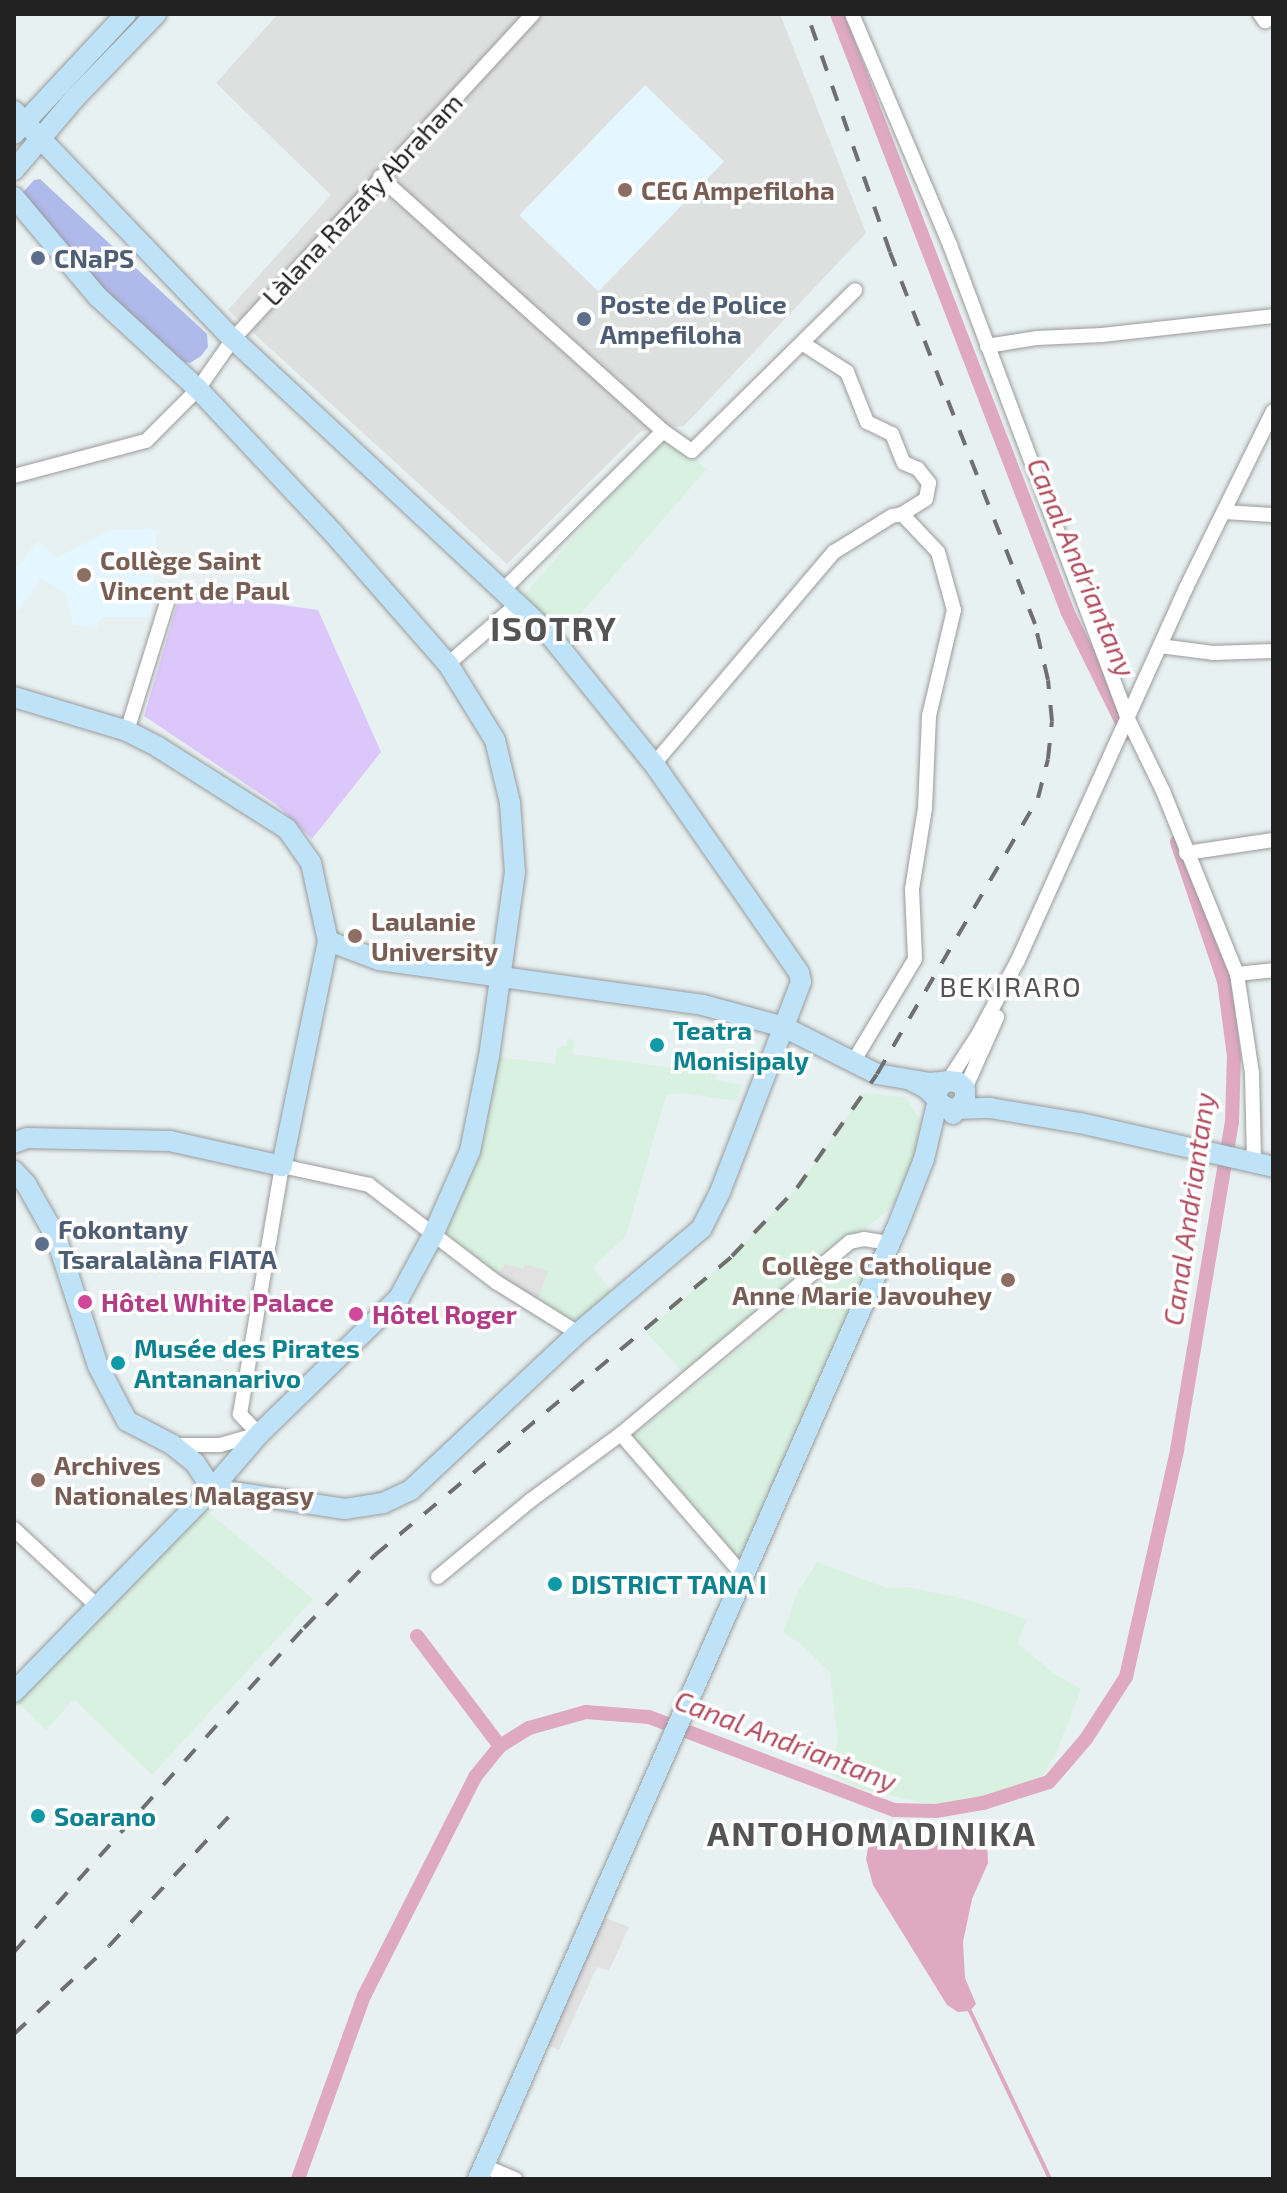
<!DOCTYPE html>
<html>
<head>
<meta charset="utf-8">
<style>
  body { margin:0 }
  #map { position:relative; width:1287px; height:2193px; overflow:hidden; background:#e8f1f1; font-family:"Exo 2",sans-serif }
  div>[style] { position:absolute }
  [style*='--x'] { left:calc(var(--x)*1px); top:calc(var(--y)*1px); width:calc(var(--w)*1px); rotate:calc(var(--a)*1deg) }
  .residential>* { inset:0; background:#dedfdf }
  .commercial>* { inset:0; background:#d8f1e1; transform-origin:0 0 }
  .education>* { inset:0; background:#e4f6ff; transform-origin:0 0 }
  .grass>* { inset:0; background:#afb9ea }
  .park>* { inset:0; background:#dbc7f9 }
  .parking>* { inset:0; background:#e1e1e1 }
  .water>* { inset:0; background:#dea9c1 }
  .stream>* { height:4px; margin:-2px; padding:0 2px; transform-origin:2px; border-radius:2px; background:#dea9c1 }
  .canal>* { height:14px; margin:-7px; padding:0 7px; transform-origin:7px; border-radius:7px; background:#dea9c1 }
  .roads { filter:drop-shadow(0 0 2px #9b9b9b) drop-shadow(0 0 2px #9b9b9b) }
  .street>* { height:14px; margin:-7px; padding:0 7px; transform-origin:7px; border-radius:7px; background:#fff }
  .secondary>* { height:20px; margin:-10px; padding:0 10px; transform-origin:10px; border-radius:10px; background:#bee3f9 }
  .rail>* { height:4px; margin-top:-2px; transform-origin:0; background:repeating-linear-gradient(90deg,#6f6f6f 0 16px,transparent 0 32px) }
  .dots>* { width:22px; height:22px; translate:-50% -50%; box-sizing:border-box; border:4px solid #fff; border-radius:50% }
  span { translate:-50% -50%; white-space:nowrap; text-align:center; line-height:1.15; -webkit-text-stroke:7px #fff; paint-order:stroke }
  .education-label { font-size:26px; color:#785e54; font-weight:700 }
  .left { translate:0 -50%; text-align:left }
  .right { translate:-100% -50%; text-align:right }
  .street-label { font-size:26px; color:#212121 }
  .service-label { font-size:26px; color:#4e5e75; font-weight:700 }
  .culture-label { font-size:26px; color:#0d838f; font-weight:700 }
  .hotel-label { font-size:26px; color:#b23c85; font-weight:700 }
  .water-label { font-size:28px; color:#b14d5f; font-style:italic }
  .neighbourhood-label { font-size:28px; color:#545454; letter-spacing:2px }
  .district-label { font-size:34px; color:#545454; font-weight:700; letter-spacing:2px }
  .frame { position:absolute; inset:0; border:16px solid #212121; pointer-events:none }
</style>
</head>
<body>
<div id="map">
  <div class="residential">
    <i style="clip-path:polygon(278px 14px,780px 14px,866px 233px,684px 426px,641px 431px,507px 564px,228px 310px,331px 195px,216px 83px)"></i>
  </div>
  <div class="commercial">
    <i style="left:665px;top:433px;width:55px;height:223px;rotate:41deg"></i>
    <i style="clip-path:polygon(567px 1039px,574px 1040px,573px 1054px,716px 1074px,715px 1080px,741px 1085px,737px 1101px,682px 1093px,666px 1095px,626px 1236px,592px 1268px,612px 1291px,577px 1330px,440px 1238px,469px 1178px,499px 1057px,555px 1064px,557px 1048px,566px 1045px)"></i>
    <i style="clip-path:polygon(864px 1093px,905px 1097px,919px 1118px,921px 1148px,891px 1208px,684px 1373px,646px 1332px,732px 1256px,797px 1188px)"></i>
    <i style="clip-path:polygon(850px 1259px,870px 1265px,741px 1560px,706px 1532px,630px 1438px)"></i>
    <i style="clip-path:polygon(202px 1507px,313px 1599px,152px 1775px,74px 1699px,46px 1730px,18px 1703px)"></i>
    <i style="clip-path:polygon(817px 1562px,887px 1588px,908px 1587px,969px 1600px,1027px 1619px,1018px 1643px,1054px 1674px,1081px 1689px,1056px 1753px,1042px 1778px,1006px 1794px,978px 1801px,929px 1804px,861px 1789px,829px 1774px,838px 1742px,830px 1672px,803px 1646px,783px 1632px,797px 1594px)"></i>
  </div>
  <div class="education">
    <i style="left:645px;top:85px;width:110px;height:181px;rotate:44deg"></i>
    <i style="clip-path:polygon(157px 529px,151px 617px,101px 617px,97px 627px,73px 625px,66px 593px,41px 579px,18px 611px,14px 608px,14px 571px,38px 541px,57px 558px,111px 530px)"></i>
  </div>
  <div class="grass">
    <i style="clip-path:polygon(40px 179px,207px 334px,208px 347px,201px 356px,190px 363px,184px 362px,15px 208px,15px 201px,34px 180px)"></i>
  </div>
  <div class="park">
    <i style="clip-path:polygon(181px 591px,318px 610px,381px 752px,312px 839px,277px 805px,144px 716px)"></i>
  </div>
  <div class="parking">
    <i style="clip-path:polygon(504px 1264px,523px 1269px,525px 1264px,548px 1271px,536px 1304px,496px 1279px)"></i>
    <i style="clip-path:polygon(598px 1915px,629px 1927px,609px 1971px,597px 1967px,559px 2050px,543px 2043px)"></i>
  </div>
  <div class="water">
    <i style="clip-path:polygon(987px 1839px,988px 1863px,972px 1899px,963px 1942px,965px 1978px,976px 2004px,970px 2011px,958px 2012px,947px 2005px,873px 1885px,866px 1859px,868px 1848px,877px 1844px)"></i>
  </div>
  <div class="stream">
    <i style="--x:970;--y:2011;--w:186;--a:64.5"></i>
  </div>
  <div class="canal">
    <i style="--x:837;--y:14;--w:642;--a:68.91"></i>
    <i style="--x:1068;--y:613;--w:134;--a:63.8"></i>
    <i style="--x:417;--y:1636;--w:138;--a:53"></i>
    <i style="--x:298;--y:2179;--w:195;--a:-70.2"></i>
    <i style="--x:364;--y:1996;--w:246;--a:-63.1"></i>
    <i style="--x:475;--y:1777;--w:40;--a:-51"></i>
    <i style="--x:500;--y:1746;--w:34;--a:-32"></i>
    <i style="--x:529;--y:1728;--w:59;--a:-15.7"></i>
    <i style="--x:586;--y:1712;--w:63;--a:4.5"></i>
    <i style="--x:649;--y:1717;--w:262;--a:20.8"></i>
    <i style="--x:894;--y:1810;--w:42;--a:1.4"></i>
    <i style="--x:936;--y:1811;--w:48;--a:-9.7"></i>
    <i style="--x:983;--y:1803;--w:69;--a:-17.7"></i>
    <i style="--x:1049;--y:1782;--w:57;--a:-49.3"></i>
    <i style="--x:1086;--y:1739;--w:74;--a:-57.2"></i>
    <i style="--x:1126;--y:1677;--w:233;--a:-77.3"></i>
    <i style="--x:1177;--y:1450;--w:333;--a:-80.5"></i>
    <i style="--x:1232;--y:1122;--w:66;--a:-88.3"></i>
    <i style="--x:1234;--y:1056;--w:76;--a:-97.6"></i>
    <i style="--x:1224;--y:981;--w:147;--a:-108.7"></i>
  </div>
  <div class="roads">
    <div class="street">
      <i style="--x:852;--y:14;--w:251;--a:67"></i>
      <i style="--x:950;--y:245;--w:506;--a:69.42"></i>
      <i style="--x:1128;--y:719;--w:80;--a:64.1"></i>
      <i style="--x:1163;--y:791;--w:197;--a:68"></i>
      <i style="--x:1237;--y:974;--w:100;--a:81.4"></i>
      <i style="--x:1252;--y:1073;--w:89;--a:88.7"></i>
      <i style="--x:1260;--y:14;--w:9;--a:54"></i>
      <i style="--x:1265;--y:21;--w:10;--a:-37"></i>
      <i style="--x:380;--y:177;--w:380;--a:41.9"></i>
      <i style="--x:663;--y:431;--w:35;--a:35"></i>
      <i style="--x:692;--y:451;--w:229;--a:-44.6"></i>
      <i style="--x:802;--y:343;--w:54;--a:32.8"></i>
      <i style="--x:847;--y:372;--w:54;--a:68.2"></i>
      <i style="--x:867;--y:422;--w:28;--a:26"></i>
      <i style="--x:892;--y:434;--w:31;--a:68"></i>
      <i style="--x:904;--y:463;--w:15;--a:23"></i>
      <i style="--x:918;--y:469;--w:18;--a:52"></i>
      <i style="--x:929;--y:483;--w:16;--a:101"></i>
      <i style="--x:926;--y:499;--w:28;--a:148"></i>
      <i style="--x:987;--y:346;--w:51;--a:-9.1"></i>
      <i style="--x:1037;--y:338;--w:65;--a:-2.6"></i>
      <i style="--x:1102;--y:335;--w:172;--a:-6.3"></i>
      <i style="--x:14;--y:476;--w:137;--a:-14.9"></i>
      <i style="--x:146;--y:441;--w:74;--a:-45"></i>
      <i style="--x:198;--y:389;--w:61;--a:-55"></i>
      <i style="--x:233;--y:339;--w:442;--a:-47.3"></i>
      <i style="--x:1224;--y:512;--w:49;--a:3.5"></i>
      <i style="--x:501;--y:592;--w:228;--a:-44.8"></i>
      <i style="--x:1160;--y:646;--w:53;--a:7.5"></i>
      <i style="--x:1213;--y:653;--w:60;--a:-1.9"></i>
      <i style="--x:448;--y:664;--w:90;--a:-40.9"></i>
      <i style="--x:127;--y:731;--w:138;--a:-72.7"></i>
      <i style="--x:654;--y:764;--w:278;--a:-49.7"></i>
      <i style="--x:834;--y:552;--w:68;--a:-31.8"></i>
      <i style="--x:892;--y:516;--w:10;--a:-11"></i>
      <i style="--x:902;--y:514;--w:52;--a:46.5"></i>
      <i style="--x:938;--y:552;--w:60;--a:74.6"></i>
      <i style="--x:954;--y:610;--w:109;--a:103.3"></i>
      <i style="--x:929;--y:716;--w:92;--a:92.5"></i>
      <i style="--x:925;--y:808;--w:82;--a:99.1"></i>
      <i style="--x:912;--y:889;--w:70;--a:87.5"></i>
      <i style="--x:915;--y:959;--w:120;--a:121"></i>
      <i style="--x:1186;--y:853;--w:88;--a:-8.5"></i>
      <i style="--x:1237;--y:974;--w:36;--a:-6"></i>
      <i style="--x:948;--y:1081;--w:55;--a:-56.9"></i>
      <i style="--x:978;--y:1035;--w:85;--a:-61.9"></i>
      <i style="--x:1018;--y:960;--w:408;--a:-65.7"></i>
      <i style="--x:1186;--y:588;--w:197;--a:-63.8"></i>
      <i style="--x:965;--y:1089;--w:79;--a:-66"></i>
      <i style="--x:173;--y:1445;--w:47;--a:0"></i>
      <i style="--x:220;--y:1445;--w:41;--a:-15.8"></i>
      <i style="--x:259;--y:1434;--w:28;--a:-134"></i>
      <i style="--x:240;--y:1414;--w:252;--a:-80.4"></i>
      <i style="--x:282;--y:1166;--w:89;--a:12.3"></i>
      <i style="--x:369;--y:1185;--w:160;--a:37.4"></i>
      <i style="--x:496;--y:1282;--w:97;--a:31.9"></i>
      <i style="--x:14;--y:1529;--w:112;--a:42.8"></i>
      <i style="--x:743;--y:1575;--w:186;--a:-130.9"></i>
      <i style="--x:621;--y:1434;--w:299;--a:-40"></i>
      <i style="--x:850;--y:1242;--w:14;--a:-12"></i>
      <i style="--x:864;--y:1239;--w:26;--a:9"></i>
      <i style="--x:438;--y:1577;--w:121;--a:-39.6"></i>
      <i style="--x:531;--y:1500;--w:112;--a:-36.3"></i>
      <i style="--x:484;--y:2166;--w:34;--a:23"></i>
    </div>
    <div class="secondary">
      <i style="--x:14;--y:111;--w:316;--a:46.2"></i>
      <i style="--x:233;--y:339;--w:432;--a:43"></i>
      <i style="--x:549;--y:634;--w:167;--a:51.1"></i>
      <i style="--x:654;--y:764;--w:254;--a:55.2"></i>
      <i style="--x:799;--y:973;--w:9;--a:77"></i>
      <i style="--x:801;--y:982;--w:227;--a:111.1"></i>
      <i style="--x:719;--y:1194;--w:38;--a:117"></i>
      <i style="--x:702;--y:1228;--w:162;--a:139.7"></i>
      <i style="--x:578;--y:1333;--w:229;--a:136.8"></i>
      <i style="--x:411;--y:1490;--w:31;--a:155"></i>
      <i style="--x:383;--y:1503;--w:38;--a:171"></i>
      <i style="--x:345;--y:1509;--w:134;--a:-171.4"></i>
      <i style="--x:212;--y:1489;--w:31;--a:-123"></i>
      <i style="--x:195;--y:1463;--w:28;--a:-141"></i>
      <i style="--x:173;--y:1445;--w:52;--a:-152.4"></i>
      <i style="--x:127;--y:1421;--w:62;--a:-117.8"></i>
      <i style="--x:98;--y:1366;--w:136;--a:-108"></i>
      <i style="--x:56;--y:1237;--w:61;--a:-119.5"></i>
      <i style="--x:26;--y:1184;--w:18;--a:-133"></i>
      <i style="--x:14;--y:134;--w:164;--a:-47"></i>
      <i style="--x:14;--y:170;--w:93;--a:-49.8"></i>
      <i style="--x:74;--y:99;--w:118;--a:-46"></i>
      <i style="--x:14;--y:197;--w:131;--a:50"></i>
      <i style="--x:98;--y:297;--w:136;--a:42.6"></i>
      <i style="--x:198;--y:389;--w:199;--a:46.8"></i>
      <i style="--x:334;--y:534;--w:173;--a:48.8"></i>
      <i style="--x:448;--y:664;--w:89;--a:58.3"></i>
      <i style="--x:495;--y:740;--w:65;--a:76.6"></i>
      <i style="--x:510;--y:803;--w:69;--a:85.9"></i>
      <i style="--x:515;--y:872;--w:186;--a:98"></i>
      <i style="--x:489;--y:1056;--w:97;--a:101.3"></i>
      <i style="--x:470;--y:1151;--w:92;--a:113.8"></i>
      <i style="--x:433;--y:1235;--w:72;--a:118.4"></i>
      <i style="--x:399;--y:1298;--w:195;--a:135.8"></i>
      <i style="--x:259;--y:1434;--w:72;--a:130.5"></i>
      <i style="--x:212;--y:1489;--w:284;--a:134.3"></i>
      <i style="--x:14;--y:697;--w:118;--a:16.7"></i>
      <i style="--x:127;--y:731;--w:35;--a:27"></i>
      <i style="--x:158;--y:747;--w:153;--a:32.4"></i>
      <i style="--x:287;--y:829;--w:42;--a:54.8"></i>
      <i style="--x:311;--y:863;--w:80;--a:77.7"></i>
      <i style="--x:328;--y:941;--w:230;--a:101.6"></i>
      <i style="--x:282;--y:1166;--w:115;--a:-167.4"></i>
      <i style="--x:170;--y:1141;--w:143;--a:-178.8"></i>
      <i style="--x:27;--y:1138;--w:14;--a:159"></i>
      <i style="--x:328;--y:941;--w:54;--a:20.4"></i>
      <i style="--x:379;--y:960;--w:327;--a:7.9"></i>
      <i style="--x:703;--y:1005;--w:84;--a:15.2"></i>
      <i style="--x:784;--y:1027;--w:104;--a:26.8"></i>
      <i style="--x:877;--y:1074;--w:54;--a:9.6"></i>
      <i style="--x:930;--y:1083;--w:18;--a:-6"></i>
      <i style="--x:948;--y:1081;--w:10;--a:6"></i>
      <i style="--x:958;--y:1082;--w:10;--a:45"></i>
      <i style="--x:965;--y:1089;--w:10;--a:90"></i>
      <i style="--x:965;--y:1099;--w:9;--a:126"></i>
      <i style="--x:960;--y:1106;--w:9;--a:153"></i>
      <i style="--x:952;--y:1110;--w:13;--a:-153"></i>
      <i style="--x:940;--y:1104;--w:10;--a:-114"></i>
      <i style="--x:936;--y:1095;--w:10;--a:-66"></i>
      <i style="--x:940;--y:1086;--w:9;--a:-32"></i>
      <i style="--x:953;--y:1114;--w:6;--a:-59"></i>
      <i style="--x:956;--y:1109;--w:34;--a:-2"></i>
      <i style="--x:990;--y:1108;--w:91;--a:9.5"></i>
      <i style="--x:1080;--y:1123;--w:198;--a:12.8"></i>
      <i style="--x:478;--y:2179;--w:1042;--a:-66.24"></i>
      <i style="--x:898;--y:1225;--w:71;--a:-68.5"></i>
      <i style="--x:924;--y:1159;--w:61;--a:-76.7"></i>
      <i style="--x:938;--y:1100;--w:17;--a:-135"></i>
      <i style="--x:926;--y:1088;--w:16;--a:-153"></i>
    </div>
  </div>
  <div class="rail">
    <i style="--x:14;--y:1952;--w:435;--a:-48.2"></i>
    <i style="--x:304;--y:1628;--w:102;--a:-45.8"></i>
    <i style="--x:375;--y:1555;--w:466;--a:-39.9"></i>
    <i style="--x:732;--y:1256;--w:94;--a:-46.3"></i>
    <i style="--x:797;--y:1188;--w:139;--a:-54.9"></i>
    <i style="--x:877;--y:1074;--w:320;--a:-59.7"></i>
    <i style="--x:1038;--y:798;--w:40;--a:-75.6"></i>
    <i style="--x:1048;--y:759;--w:38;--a:-84"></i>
    <i style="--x:1052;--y:721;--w:41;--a:-95.6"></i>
    <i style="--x:1048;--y:680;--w:57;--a:-103.1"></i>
    <i style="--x:1035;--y:624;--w:399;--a:-111.3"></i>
    <i style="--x:890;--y:252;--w:252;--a:-109.2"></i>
    <i style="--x:14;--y:2034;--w:129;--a:-42.8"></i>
    <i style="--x:109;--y:1946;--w:181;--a:-47.2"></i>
  </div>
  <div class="dots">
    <i style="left:625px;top:190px;background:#8d6e63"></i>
    <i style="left:38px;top:258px;background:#5c6f8a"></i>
    <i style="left:584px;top:319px;background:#5c6f8a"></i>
    <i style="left:84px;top:575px;background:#8d6e63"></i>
    <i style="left:355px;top:936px;background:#8d6e63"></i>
    <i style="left:657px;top:1045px;background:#0f9aa8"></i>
    <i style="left:42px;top:1244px;background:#5c6f8a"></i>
    <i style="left:1008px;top:1280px;background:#8d6e63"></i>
    <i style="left:85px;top:1302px;background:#d1479c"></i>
    <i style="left:356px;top:1314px;background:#d1479c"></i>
    <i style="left:118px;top:1363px;background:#0f9aa8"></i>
    <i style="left:38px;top:1480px;background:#8d6e63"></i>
    <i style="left:555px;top:1584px;background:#0f9aa8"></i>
    <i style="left:38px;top:1816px;background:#0f9aa8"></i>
  </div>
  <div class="education-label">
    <span class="left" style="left:641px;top:190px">CEG Ampefiloha</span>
    <span class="left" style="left:100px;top:575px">Collège Saint<br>Vincent de Paul</span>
    <span class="left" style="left:371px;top:936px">Laulanie<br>University</span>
    <span class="right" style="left:992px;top:1280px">Collège Catholique<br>Anne Marie Javouhey</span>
    <span class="left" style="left:54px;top:1480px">Archives<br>Nationales Malagasy</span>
  </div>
  <div class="street-label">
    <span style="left:362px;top:199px;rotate:-47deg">Làlana Razafy Abraham</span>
  </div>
  <div class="service-label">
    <span class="left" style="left:54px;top:258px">CNaPS</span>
    <span class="left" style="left:600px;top:319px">Poste de Police<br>Ampefiloha</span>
    <span class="left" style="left:58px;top:1244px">Fokontany<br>Tsaralalàna FIATA</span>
  </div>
  <div class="culture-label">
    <span class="left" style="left:673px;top:1045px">Teatra<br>Monisipaly</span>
    <span class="left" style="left:134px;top:1363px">Musée des Pirates<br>Antananarivo</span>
    <span class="left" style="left:571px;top:1584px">DISTRICT TANA I</span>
    <span class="left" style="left:54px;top:1816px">Soarano</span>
  </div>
  <div class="hotel-label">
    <span class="left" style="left:101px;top:1302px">Hôtel White Palace</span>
    <span class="left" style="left:372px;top:1314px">Hôtel Roger</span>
  </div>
  <div class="water-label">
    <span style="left:1082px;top:567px;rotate:67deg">Canal Andriantany</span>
    <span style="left:1188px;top:1209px;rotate:-82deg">Canal Andriantany</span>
    <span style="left:786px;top:1740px;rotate:21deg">Canal Andriantany</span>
  </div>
  <div class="neighbourhood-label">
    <span style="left:1011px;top:986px">BEKIRARO</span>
  </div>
  <div class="district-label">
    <span style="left:554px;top:628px">ISOTRY</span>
    <span style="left:872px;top:1833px">ANTOHOMADINIKA</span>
  </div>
  <div class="frame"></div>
</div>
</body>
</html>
